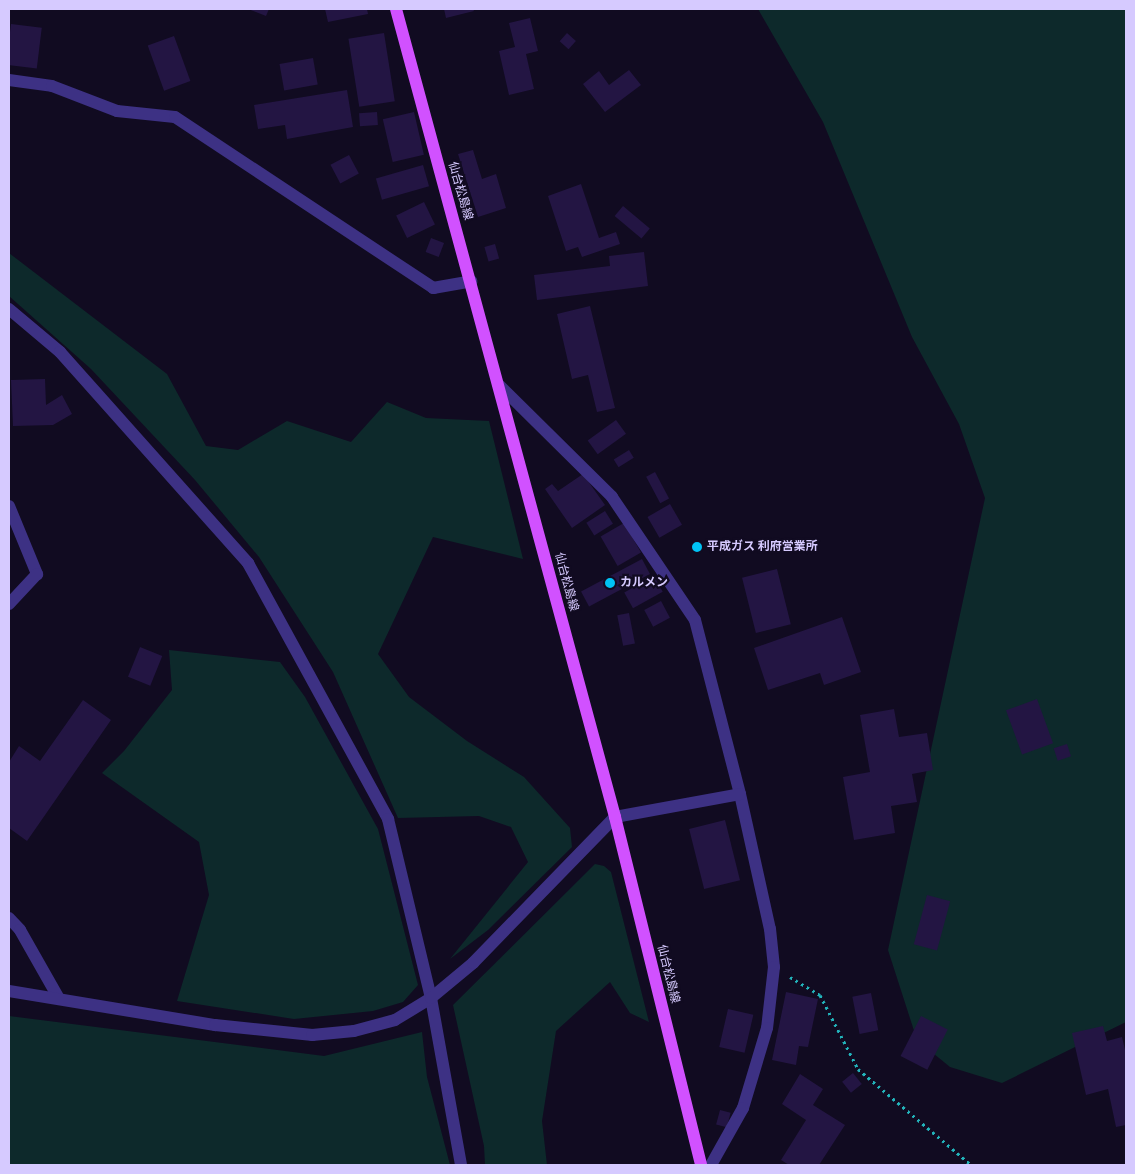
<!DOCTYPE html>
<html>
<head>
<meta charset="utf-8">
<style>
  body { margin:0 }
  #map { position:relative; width:1135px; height:1174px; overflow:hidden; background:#110b21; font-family:Figtree,"Noto Sans JP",sans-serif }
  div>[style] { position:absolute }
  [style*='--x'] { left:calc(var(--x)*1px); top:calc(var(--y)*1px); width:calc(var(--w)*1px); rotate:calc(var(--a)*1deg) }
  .green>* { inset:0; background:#0d292b }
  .building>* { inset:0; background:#231543; transform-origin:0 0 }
  .path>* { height:3px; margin-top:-1.5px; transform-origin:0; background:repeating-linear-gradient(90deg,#22b4bb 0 2.5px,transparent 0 6.5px) }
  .minor>* { height:12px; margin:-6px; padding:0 6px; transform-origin:6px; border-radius:6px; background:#3d3184 }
  .major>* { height:12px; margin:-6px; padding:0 6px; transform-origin:6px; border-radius:6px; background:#d151ff }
  .dots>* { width:14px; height:14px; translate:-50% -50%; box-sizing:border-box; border:2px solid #110b21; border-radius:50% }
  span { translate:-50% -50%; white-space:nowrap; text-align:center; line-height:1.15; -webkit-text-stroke:4.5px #110b21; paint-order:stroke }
  .street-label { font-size:12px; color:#d6caff }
  .poi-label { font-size:12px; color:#d6caff; font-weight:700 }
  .left { translate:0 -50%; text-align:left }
  .frame { position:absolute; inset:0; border:10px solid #d6caff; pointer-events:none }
</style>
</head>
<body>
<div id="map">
  <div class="green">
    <i style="clip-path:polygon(758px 9px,1126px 9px,1126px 1022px,1002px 1083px,950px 1067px,917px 1040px,888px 950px,985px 498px,959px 424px,912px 337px,823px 122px)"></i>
    <i style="clip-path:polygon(9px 253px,167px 374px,206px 446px,238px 450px,287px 421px,351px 442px,387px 402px,426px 418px,489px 421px,523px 559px,433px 537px,378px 654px,409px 697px,467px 741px,524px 777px,570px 828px,572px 847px,488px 930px,450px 959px,528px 862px,511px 827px,479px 816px,398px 818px,333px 672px,259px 557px,195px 480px,91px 369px,9px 296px)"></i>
    <i style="clip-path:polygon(169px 650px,280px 662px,305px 697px,378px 829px,418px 985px,403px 1002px,373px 1011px,294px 1019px,177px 1001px,209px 895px,199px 842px,102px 773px,124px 751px,172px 690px)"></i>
    <i style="clip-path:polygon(595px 864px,604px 866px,611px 872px,649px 1022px,630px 1013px,610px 982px,556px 1031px,542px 1121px,547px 1165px,485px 1165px,484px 1146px,453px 1005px)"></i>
    <i style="clip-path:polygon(9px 1016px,324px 1056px,422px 1032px,427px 1077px,450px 1165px,9px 1165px)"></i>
  </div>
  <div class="building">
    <i style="clip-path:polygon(248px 9px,269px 9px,266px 16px)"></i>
    <i style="clip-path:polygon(325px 9px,367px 9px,368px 14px,328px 22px)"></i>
    <i style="clip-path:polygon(444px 9px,473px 9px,474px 11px,446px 18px)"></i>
    <i style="clip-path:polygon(530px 18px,538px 51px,526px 54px,534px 89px,509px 95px,499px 51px,515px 47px,509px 23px)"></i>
    <i style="left:11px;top:24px;width:31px;height:41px;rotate:7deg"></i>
    <i style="left:384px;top:33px;width:69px;height:36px;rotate:81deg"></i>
    <i style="left:567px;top:33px;width:12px;height:11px;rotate:42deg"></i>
    <i style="left:174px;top:36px;width:48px;height:28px;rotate:70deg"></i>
    <i style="left:313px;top:58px;width:27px;height:34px;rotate:80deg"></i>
    <i style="clip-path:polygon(629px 70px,641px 85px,605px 112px,583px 84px,599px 71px,609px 85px)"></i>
    <i style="clip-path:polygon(347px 90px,353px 127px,287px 139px,285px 125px,258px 129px,254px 105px)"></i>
    <i style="left:377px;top:112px;width:13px;height:18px;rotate:86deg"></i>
    <i style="left:414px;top:112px;width:44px;height:32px;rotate:77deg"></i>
    <i style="clip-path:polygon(473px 150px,482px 179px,496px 174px,506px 208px,478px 217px,458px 154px)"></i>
    <i style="left:349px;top:155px;width:21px;height:21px;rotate:62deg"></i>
    <i style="left:423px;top:165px;width:22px;height:49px;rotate:74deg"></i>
    <i style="clip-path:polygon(581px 184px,599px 238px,616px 232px,620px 244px,582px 257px,578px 247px,566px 251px,548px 196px)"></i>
    <i style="left:424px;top:202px;width:25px;height:31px;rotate:64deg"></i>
    <i style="left:623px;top:206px;width:35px;height:13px;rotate:40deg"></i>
    <i style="left:431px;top:238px;width:14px;height:15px;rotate:21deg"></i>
    <i style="left:495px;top:244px;width:15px;height:11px;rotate:74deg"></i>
    <i style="clip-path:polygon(644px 252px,648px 286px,537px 300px,534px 275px,610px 266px,609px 256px)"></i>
    <i style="clip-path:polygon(590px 306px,615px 408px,597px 412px,588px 375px,572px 379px,557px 314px)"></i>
    <i style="clip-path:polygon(45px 379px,46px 405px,62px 395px,72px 414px,53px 425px,13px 426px,11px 380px)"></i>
    <i style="left:616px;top:420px;width:17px;height:35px;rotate:54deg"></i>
    <i style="left:629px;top:450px;width:9px;height:18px;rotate:58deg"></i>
    <i style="left:655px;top:472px;width:30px;height:10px;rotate:62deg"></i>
    <i style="clip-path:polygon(583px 474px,605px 505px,572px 528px,545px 489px,552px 484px,558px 491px)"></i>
    <i style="left:670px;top:504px;width:24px;height:26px;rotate:60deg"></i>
    <i style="left:605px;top:511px;width:15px;height:22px;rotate:58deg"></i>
    <i style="left:624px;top:523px;width:34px;height:27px;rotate:60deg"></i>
    <i style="left:642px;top:559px;width:17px;height:69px;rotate:62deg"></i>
    <i style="left:777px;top:569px;width:57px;height:36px;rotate:76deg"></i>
    <i style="left:654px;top:576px;width:18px;height:34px;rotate:61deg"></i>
    <i style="left:661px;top:601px;width:19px;height:19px;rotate:62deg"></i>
    <i style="left:629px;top:613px;width:31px;height:12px;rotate:79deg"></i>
    <i style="clip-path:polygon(842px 617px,861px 672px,824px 685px,820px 673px,768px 690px,754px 648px)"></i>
    <i style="left:140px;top:647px;width:24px;height:32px;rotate:22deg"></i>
    <i style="left:1037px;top:699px;width:47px;height:33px;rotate:70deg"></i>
    <i style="clip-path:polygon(83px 700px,111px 720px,27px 841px,9px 828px,9px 762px,19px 746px,40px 761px)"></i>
    <i style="clip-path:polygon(894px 709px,899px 737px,927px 733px,933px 770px,912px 774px,917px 802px,891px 806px,895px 833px,854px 840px,843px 777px,870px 772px,860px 715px)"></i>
    <i style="left:1067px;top:744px;width:13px;height:14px;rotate:72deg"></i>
    <i style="left:725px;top:820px;width:62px;height:37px;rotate:76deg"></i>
    <i style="left:927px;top:895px;width:24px;height:51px;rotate:15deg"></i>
    <i style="clip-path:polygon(786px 992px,818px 999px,808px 1047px,799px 1046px,796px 1065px,772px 1060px)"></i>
    <i style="left:871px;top:993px;width:38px;height:19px;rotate:79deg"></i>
    <i style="left:728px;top:1009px;width:26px;height:39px;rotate:13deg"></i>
    <i style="left:921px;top:1016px;width:30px;height:45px;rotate:27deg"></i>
    <i style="clip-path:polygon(1103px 1026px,1107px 1041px,1122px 1037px,1126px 1054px,1126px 1125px,1116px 1127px,1108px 1089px,1086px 1095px,1072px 1033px)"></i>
    <i style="left:853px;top:1073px;width:14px;height:14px;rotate:51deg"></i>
    <i style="clip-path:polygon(800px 1074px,823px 1089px,813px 1105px,845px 1125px,819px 1165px,789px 1165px,781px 1160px,806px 1120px,782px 1104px)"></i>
    <i style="left:720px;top:1110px;width:11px;height:15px;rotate:15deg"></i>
  </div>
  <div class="path">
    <i style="--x:790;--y:977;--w:35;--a:31"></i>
    <i style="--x:820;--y:995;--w:83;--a:62.8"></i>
    <i style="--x:858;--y:1069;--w:148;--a:40.3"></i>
  </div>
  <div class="minor">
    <i style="--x:9;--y:80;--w:43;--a:7.9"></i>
    <i style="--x:52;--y:86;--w:70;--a:21"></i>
    <i style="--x:117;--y:111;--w:58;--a:5.9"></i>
    <i style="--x:175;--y:117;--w:310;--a:33.5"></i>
    <i style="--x:433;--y:288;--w:39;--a:-10"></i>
    <i style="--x:9;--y:309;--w:67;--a:40.1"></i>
    <i style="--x:60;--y:352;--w:283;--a:48.3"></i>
    <i style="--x:248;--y:563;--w:292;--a:61.3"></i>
    <i style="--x:388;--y:819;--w:184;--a:76.5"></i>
    <i style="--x:431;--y:998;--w:170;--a:79.8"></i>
    <i style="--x:499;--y:385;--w:159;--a:44.7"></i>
    <i style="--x:612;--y:497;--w:148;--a:56"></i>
    <i style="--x:695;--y:620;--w:180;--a:75.5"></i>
    <i style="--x:740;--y:794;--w:138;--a:77.5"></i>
    <i style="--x:770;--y:929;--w:38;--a:84"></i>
    <i style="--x:774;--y:967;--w:61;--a:96.5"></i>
    <i style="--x:767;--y:1028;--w:84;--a:106.7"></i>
    <i style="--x:743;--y:1108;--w:65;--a:119.3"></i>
    <i style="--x:9;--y:506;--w:74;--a:67.6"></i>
    <i style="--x:37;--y:574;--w:41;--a:133"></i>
    <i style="--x:9;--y:918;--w:16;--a:47"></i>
    <i style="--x:20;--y:930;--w:77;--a:60.4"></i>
    <i style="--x:9;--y:991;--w:209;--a:9.4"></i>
    <i style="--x:215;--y:1025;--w:98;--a:5.9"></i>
    <i style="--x:312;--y:1035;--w:42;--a:-5.4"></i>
    <i style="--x:354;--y:1031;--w:42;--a:-15"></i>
    <i style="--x:395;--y:1020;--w:42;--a:-31.4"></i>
    <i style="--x:431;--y:998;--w:55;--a:-39.8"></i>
    <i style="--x:473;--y:963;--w:204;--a:-45.8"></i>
    <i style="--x:615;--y:817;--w:127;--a:-10.4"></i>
  </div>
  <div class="major">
    <i style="--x:396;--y:9;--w:837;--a:74.83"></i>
    <i style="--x:615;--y:817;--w:358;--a:76.1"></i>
  </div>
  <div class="dots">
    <i style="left:697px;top:547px;background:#00c3f5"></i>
    <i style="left:610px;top:583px;background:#00c3f5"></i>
  </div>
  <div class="street-label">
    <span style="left:460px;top:191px;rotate:74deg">仙台松島線</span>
    <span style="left:566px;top:582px;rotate:75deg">仙台松島線</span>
    <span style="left:668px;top:974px;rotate:76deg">仙台松島線</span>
  </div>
  <div class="poi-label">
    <span class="left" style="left:707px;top:547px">平成ガス 利府営業所</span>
    <span class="left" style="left:620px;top:583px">カルメン</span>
  </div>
  <div class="frame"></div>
</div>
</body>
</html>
